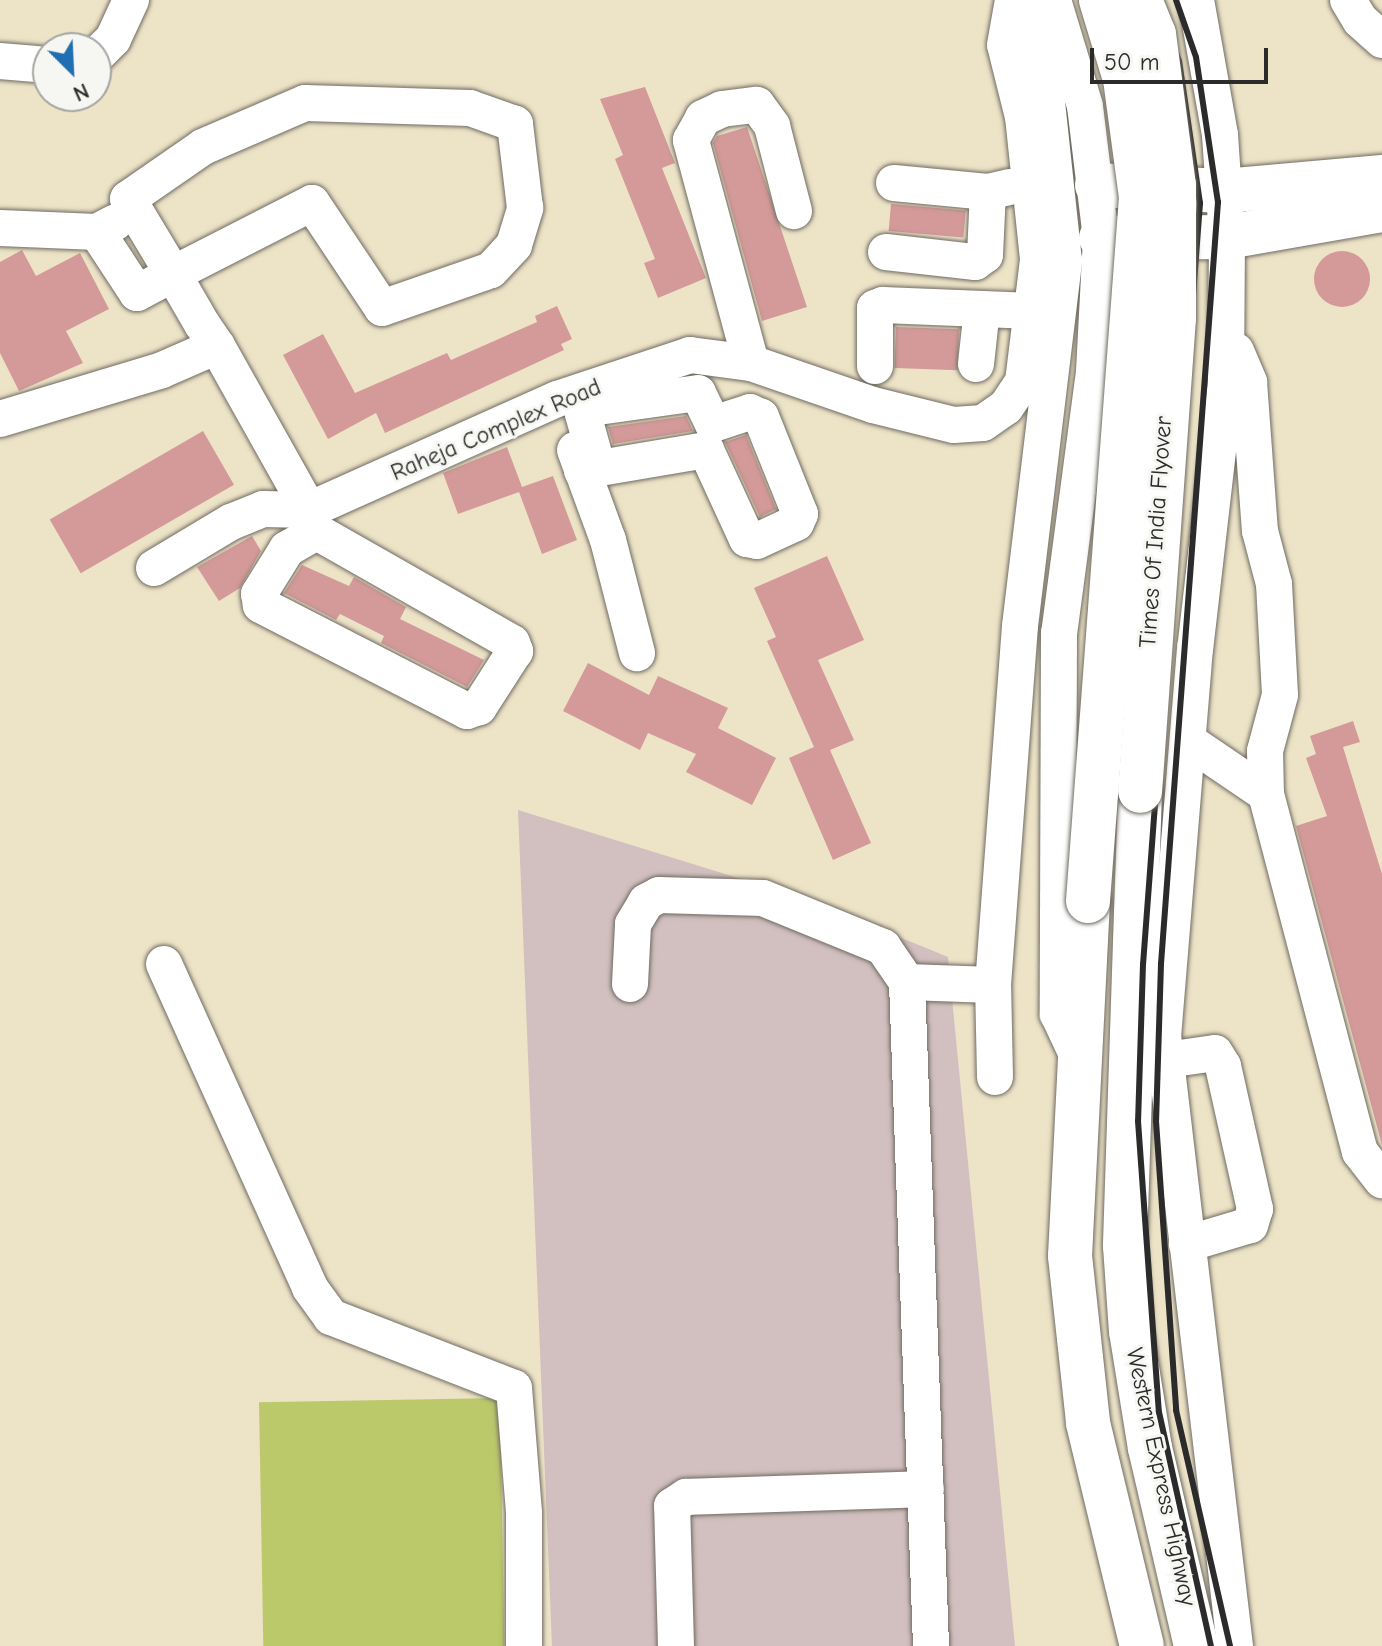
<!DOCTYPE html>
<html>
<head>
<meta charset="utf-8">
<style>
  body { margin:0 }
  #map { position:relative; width:1382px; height:1646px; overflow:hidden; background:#ede3c7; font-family:"Comic Neue",sans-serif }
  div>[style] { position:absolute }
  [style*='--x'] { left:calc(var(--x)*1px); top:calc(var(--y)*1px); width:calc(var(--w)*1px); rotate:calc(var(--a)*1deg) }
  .industrial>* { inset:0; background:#d2bfbf }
  .green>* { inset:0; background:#bbc96b; transform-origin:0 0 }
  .building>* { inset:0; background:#d39a99; transform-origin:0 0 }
  .round { border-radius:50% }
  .roads { filter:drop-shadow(0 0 2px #6f6b62) drop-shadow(0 0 2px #6f6b62) }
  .minor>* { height:36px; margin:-18px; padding:0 18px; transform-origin:18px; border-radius:18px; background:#fff }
  .major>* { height:44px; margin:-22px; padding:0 22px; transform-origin:22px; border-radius:22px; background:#fff }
  .highway>* { height:44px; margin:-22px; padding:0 22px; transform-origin:22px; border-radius:22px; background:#fff }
  .rail>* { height:6px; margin:-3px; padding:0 3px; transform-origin:3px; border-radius:3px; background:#2b2b2b }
  .bridges { filter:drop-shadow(0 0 2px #6f6b62) drop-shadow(0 0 2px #6f6b62) }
  .highway-bridge>* { height:44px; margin:-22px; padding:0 22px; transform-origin:22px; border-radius:22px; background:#fff }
  span { translate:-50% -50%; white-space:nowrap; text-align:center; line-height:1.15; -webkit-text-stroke:6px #f6f6f2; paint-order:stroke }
  .street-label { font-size:24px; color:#2b2b2b }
  .north { position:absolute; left:32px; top:32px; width:80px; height:80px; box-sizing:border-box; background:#f6f6f2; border:2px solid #a5a5a2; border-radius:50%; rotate:156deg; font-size:22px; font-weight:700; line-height:32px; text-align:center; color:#2b2b2b }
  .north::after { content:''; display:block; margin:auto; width:28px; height:36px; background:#1f6fb2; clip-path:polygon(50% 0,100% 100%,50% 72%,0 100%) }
  .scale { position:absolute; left:1090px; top:48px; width:178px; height:36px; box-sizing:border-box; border:4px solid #2b2b2b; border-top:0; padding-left:10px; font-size:24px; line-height:28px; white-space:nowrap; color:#2b2b2b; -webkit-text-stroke:6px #f6f6f2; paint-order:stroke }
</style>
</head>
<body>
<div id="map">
  <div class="industrial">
    <i style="clip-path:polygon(518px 810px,809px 900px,948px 957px,1015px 1646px,552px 1646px)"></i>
  </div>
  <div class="green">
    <i style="left:500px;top:1398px;width:248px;height:241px;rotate:89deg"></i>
  </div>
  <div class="building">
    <i style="clip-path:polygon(645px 87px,675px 163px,662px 168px,706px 278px,658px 298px,644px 263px,655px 259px,615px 159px,623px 155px,600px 99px)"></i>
    <i style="clip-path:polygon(747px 127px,807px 307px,762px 321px,713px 143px,717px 136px)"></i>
    <i style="left:891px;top:204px;width:75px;height:27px;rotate:5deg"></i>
    <i style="clip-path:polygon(22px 250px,36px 276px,80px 253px,109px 309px,66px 331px,83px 363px,19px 391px,0 353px,0 262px)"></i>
    <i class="round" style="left:1314px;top:251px;width:56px;height:56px"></i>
    <i style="clip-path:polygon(557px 306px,572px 339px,561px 344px,564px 350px,385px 433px,376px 413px,328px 439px,283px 355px,323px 334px,355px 393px,447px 353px,451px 360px,537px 322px,535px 316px)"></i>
    <i style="left:896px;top:327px;width:63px;height:41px;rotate:2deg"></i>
    <i style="clip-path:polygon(686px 416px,693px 431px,613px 444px,608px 427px)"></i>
    <i style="left:203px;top:431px;width:62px;height:177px;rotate:60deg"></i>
    <i style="clip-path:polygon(746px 435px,776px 509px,760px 517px,725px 442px)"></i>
    <i style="clip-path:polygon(507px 447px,522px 487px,553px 476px,577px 540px,542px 554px,519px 492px,458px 514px,443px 473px)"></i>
    <i style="clip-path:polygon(252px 536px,261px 551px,240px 588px,219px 601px,197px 567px)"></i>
    <i style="clip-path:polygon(827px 556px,864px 640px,818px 660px,854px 740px,830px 750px,871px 843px,833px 860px,789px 758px,814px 747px,767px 641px,776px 637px,754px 588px)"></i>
    <i style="clip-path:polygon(302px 565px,349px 586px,354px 577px,406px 607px,400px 619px,484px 660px,467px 687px,381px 643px,384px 636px,340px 614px,336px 620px,284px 593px)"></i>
    <i style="clip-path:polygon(588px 663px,649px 695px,658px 676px,728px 708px,718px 728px,776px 758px,752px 805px,686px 772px,696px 754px,648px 733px,640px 750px,563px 711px)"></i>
    <i style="clip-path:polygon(1353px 721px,1360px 742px,1343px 747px,1382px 874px,1382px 1145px,1296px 826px,1327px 816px,1306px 758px,1316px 754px,1310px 736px)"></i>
  </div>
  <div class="roads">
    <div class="minor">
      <i style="--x:1053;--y:0;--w:111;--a:73.2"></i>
      <i style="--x:1085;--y:106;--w:133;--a:83.1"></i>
      <i style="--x:1101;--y:238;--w:134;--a:93"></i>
      <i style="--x:1094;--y:372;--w:263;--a:97.6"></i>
      <i style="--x:1059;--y:633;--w:381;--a:90.2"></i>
      <i style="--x:1058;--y:1014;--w:52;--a:64.9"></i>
      <i style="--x:1196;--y:0;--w:137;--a:79.9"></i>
      <i style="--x:1220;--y:135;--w:102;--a:86.1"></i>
      <i style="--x:1227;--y:237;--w:145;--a:90.4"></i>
      <i style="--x:1226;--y:382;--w:268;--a:96.6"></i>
      <i style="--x:1195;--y:648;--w:388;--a:94.7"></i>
      <i style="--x:1163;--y:1035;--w:615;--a:83.28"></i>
      <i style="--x:1348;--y:0;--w:23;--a:59"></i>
      <i style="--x:1360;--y:20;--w:30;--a:42"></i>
      <i style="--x:96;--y:56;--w:24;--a:-45"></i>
      <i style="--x:113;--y:39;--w:43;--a:-65.2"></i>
      <i style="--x:0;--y:61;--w:48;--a:4.8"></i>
      <i style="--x:894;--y:183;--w:94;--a:5.5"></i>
      <i style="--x:988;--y:192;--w:22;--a:-13"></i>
      <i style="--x:0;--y:228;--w:97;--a:2.4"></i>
      <i style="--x:97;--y:232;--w:21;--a:-28"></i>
      <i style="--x:97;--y:232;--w:73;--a:56.7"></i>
      <i style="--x:137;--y:293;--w:41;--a:-27.8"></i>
      <i style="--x:173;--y:274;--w:156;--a:-27.1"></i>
      <i style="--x:312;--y:203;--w:126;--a:56.3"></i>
      <i style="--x:382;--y:308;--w:115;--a:-19.2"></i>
      <i style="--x:491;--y:270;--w:34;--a:-47"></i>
      <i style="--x:514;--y:245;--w:39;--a:-73"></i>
      <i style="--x:525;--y:208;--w:85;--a:-96.8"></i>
      <i style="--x:515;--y:124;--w:48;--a:-160.4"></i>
      <i style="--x:470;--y:108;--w:165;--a:-178.3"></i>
      <i style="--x:305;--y:103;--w:111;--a:156.7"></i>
      <i style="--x:203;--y:147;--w:91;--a:145.3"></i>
      <i style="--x:128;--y:199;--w:87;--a:59"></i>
      <i style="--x:173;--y:274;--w:58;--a:59.9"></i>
      <i style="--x:202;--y:324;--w:27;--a:56"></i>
      <i style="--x:886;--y:252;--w:90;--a:6.4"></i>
      <i style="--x:975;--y:262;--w:12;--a:-35"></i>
      <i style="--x:985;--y:255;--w:63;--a:-87.3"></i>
      <i style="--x:1236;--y:351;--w:34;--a:67"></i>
      <i style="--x:1249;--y:382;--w:149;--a:85.8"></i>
      <i style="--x:1260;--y:531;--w:55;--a:75.2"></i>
      <i style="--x:1274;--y:584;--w:111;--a:86.9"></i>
      <i style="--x:1280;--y:695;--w:58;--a:105"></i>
      <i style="--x:1265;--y:751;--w:43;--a:88.7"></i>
      <i style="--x:1266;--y:794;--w:370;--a:75.3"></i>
      <i style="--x:1360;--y:1152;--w:36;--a:52"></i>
      <i style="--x:751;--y:363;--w:231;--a:-105.1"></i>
      <i style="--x:691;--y:140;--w:25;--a:-61"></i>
      <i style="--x:703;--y:118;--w:21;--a:-25"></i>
      <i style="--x:722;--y:109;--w:35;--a:-7"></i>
      <i style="--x:757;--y:105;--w:26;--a:54"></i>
      <i style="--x:772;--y:126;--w:88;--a:75.5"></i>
      <i style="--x:976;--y:364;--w:55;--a:-83.8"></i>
      <i style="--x:875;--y:366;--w:58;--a:-90"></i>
      <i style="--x:875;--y:308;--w:9;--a:-21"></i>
      <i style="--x:883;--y:305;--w:150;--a:2.3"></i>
      <i style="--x:0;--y:419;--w:169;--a:-16.8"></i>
      <i style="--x:162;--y:370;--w:60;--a:-23.6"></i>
      <i style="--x:217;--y:346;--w:188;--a:60.7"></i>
      <i style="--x:309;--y:510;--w:272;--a:-24.1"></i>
      <i style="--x:557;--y:399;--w:140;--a:-18.3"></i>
      <i style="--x:690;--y:355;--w:62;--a:7.5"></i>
      <i style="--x:751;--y:363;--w:129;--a:19"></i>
      <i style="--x:873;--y:405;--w:83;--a:13.9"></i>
      <i style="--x:954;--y:425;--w:29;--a:-4"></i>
      <i style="--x:983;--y:423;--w:28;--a:-35"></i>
      <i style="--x:1006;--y:407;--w:30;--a:-56"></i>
      <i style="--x:1023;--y:382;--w:124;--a:-83"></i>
      <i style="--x:1038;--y:259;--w:143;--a:-96"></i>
      <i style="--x:1023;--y:117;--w:74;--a:-104"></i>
      <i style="--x:1005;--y:45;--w:46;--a:-79.9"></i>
      <i style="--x:575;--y:450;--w:96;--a:69.9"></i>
      <i style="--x:608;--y:540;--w:117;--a:75.6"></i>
      <i style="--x:582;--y:471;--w:126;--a:-9.6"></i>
      <i style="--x:706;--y:450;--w:98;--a:65.3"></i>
      <i style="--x:747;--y:539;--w:10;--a:11"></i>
      <i style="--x:757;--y:541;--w:43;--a:-24.8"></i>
      <i style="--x:796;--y:523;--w:10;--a:-66"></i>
      <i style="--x:800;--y:514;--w:105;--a:-111.9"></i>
      <i style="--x:761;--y:417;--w:12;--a:-156"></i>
      <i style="--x:750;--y:412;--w:39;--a:162"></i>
      <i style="--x:713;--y:424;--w:34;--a:-116"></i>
      <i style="--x:698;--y:393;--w:108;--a:172"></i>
      <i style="--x:591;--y:408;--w:10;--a:143"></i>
      <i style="--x:583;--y:414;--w:56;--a:74.5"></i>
      <i style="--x:154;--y:568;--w:90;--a:-30.9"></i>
      <i style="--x:231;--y:522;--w:35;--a:-22"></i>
      <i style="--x:263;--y:509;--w:46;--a:1.2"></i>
      <i style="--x:309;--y:510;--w:23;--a:70"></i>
      <i style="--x:317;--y:532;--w:224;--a:29.6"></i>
      <i style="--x:512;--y:643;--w:9;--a:69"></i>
      <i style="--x:515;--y:651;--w:67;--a:122.7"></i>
      <i style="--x:479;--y:707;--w:13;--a:162"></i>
      <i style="--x:467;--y:711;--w:232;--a:-152.8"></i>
      <i style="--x:261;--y:605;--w:11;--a:-100"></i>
      <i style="--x:259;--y:594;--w:53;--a:-58.1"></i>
      <i style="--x:287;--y:549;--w:34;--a:-30"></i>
      <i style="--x:1188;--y:741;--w:94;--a:34.2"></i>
      <i style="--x:164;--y:964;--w:355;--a:65.7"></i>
      <i style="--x:310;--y:1288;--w:36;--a:54"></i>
      <i style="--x:331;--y:1317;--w:196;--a:21.2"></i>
      <i style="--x:514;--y:1388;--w:125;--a:85.4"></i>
      <i style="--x:524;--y:1513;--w:133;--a:90"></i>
      <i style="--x:907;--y:982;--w:664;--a:87.93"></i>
      <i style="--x:630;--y:984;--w:60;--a:-87.1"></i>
      <i style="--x:633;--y:924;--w:26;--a:-59"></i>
      <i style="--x:646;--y:902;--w:15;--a:-28"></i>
      <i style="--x:659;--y:895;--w:104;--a:1.7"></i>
      <i style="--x:763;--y:898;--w:130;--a:22.2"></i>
      <i style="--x:883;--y:947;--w:42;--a:55.6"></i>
      <i style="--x:907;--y:982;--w:86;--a:2"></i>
      <i style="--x:1166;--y:1060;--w:49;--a:-8.1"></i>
      <i style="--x:1215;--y:1053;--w:15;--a:58"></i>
      <i style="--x:1223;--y:1066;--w:147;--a:77.4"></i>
      <i style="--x:1255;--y:1209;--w:17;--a:107"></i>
      <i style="--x:1250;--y:1225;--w:66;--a:163.2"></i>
      <i style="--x:995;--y:1077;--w:92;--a:-91.2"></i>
      <i style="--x:993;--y:985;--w:360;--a:-85.7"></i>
      <i style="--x:1020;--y:626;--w:368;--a:-83.1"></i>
      <i style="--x:1064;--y:261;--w:236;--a:-96.1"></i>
      <i style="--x:1039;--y:26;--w:28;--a:-67"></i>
      <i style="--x:676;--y:1646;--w:140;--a:-91.6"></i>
      <i style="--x:672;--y:1506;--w:17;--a:-33"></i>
      <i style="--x:686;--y:1497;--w:240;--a:-1.9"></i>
    </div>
    <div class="major">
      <i style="--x:1097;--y:185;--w:127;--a:2.7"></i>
      <i style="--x:1224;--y:191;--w:159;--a:-5.1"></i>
      <i style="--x:1101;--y:238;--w:126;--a:-0.5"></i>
      <i style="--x:1227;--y:237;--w:157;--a:-9.9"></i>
    </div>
    <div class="highway">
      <i style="--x:1140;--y:791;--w:455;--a:91.9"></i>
      <i style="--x:1125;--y:1246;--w:85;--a:86"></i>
      <i style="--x:1131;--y:1331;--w:119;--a:80.8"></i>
      <i style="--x:1150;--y:1448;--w:203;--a:76.9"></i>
      <i style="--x:1088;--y:901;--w:355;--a:92.9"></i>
      <i style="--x:1070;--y:1256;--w:168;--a:83.8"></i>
      <i style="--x:1088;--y:1423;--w:229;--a:76.4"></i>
    </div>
  </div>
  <div class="rail">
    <i style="--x:1157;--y:0;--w:65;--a:70.2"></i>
    <i style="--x:1179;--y:61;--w:144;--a:81.6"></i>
    <i style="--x:1200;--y:203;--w:763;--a:94.28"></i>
    <i style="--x:1143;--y:964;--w:157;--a:91.8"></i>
    <i style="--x:1138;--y:1121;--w:292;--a:85.9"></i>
    <i style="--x:1159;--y:1412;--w:240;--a:77.5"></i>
    <i style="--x:1176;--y:0;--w:60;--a:70.7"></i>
    <i style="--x:1196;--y:57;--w:147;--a:81.4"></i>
    <i style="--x:1218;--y:202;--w:764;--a:94.28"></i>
    <i style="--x:1161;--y:964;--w:157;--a:91.8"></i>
    <i style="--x:1156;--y:1121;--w:290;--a:86"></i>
    <i style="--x:1176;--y:1410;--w:242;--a:77.1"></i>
  </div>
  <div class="bridges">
    <div class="highway-bridge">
      <i style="--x:1140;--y:0;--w:37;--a:68"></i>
      <i style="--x:1154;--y:34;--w:152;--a:82.5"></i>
      <i style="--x:1174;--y:185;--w:133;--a:90"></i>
      <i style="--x:1174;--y:318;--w:474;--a:94.1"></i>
      <i style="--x:1088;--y:901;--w:706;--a:-85.69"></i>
      <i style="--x:1141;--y:197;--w:119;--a:-97.7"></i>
      <i style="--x:1125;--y:79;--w:83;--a:-106.9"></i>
    </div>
  </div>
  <div class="street-label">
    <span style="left:496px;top:430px;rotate:-23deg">Raheja Complex Road</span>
    <span style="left:1156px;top:532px;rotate:-86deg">Times Of India Flyover</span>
    <span style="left:1161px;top:1477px;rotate:78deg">Western Express Highway</span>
  </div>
  <div class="north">N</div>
  <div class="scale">50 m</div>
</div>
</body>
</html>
